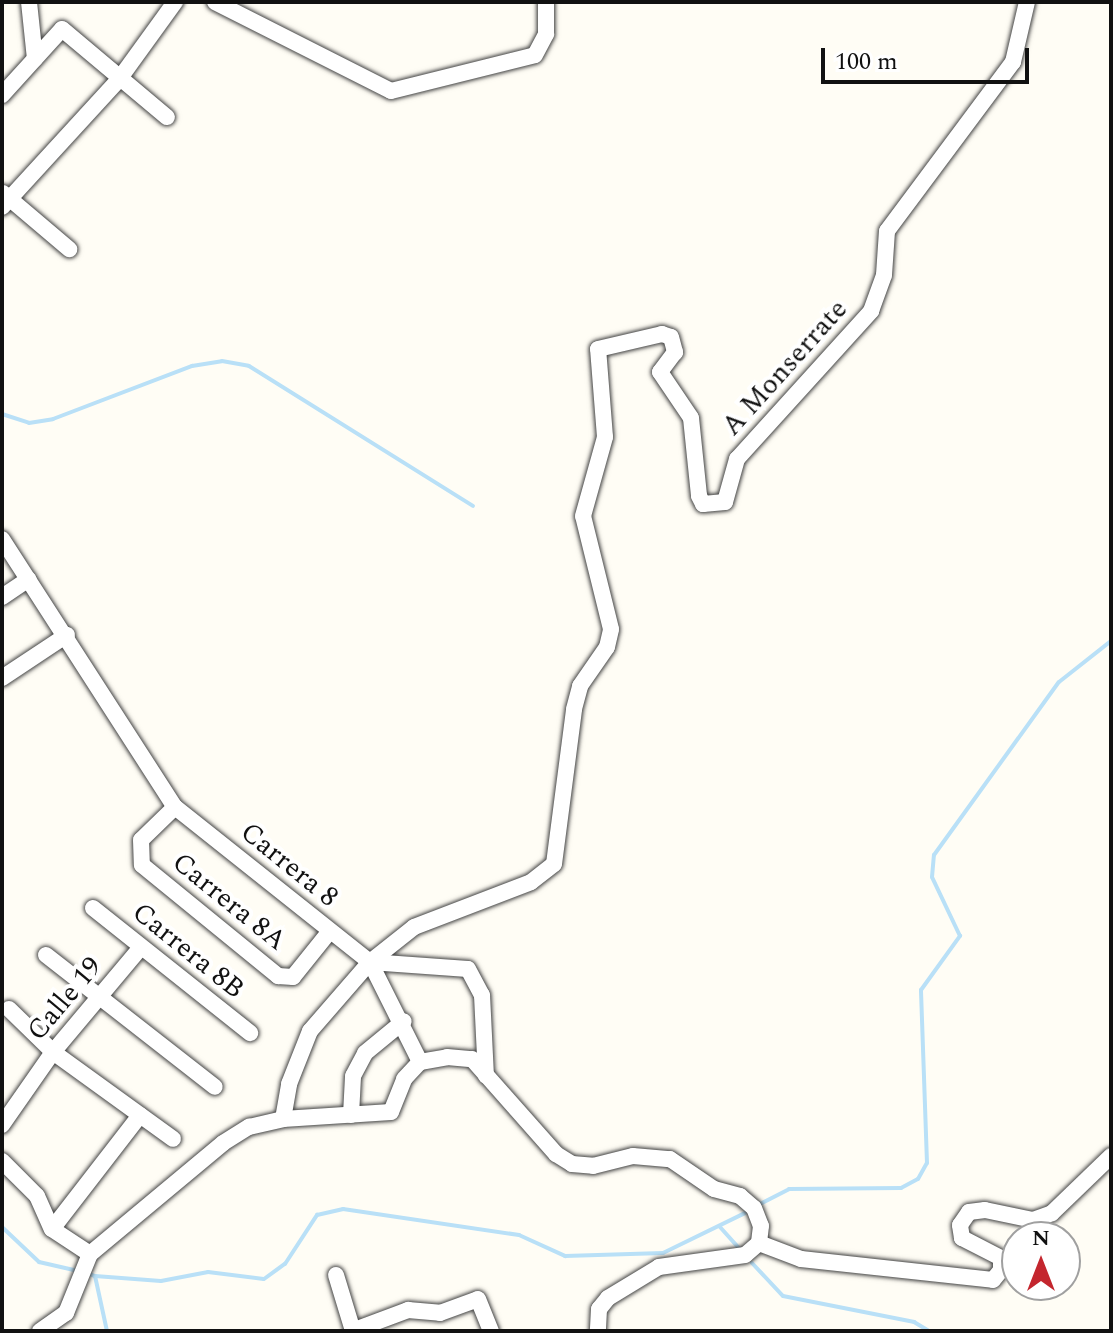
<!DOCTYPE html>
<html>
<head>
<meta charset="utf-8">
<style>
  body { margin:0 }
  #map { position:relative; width:1113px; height:1333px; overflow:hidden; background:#fffdf5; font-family:Spectral,serif }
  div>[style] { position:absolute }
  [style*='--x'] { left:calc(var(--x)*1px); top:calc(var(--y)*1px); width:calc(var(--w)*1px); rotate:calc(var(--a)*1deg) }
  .stream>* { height:4px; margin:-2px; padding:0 2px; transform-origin:2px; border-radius:2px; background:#b9e0f7 }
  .roads { filter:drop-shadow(0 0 2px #444) drop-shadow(0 0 2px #444) }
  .street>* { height:16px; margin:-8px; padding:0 8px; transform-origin:8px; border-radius:8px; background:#fff }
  span { translate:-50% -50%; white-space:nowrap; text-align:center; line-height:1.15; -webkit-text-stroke:8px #fff; paint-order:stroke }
  .street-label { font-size:28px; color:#111 }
  .frame { position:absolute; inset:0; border:4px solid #111; pointer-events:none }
  .north { position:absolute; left:1001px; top:1221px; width:80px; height:80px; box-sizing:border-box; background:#fff; border:2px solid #a0a0a0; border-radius:50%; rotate:0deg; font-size:22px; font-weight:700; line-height:32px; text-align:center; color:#111 }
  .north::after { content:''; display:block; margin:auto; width:28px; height:36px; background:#c4262e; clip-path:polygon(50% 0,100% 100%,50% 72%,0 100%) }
  .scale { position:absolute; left:821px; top:48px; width:208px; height:36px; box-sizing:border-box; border:4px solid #111; border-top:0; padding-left:10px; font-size:24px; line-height:28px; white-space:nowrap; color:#111; -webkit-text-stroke:6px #fff; paint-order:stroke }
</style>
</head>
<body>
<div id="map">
  <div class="stream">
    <i style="--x:2;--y:414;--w:28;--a:18"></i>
    <i style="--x:29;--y:423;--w:24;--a:-9"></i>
    <i style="--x:53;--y:419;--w:149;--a:-20.9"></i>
    <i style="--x:192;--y:366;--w:30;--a:-9"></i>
    <i style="--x:222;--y:361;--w:27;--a:10"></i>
    <i style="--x:249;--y:366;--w:264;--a:32"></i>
    <i style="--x:760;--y:1204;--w:33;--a:-27"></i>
    <i style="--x:789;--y:1189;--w:112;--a:-0.5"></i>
    <i style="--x:901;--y:1188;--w:19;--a:-28"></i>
    <i style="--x:918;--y:1179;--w:18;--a:-61"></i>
    <i style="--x:927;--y:1163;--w:173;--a:-92"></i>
    <i style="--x:921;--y:990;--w:67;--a:-54.2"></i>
    <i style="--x:960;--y:936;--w:65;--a:-115.4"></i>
    <i style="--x:932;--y:877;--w:22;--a:-85"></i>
    <i style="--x:934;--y:855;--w:213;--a:-54.2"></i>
    <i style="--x:1059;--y:682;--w:66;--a:-38.3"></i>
    <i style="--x:2;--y:1227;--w:51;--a:43.4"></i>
    <i style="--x:39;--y:1262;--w:39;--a:13"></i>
    <i style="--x:720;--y:1227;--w:30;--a:48"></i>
    <i style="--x:752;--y:1263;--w:45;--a:46.8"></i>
    <i style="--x:783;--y:1296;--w:134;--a:11.2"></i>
    <i style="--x:914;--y:1322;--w:17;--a:31"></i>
    <i style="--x:86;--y:1273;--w:9;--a:18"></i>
    <i style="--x:95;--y:1276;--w:56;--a:77.7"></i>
    <i style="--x:95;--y:1276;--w:66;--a:4.3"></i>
    <i style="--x:161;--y:1281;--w:48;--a:-10.8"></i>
    <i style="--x:208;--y:1272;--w:56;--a:7.1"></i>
    <i style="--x:264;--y:1279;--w:26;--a:-36"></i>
    <i style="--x:285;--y:1264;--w:59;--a:-56.9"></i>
    <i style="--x:317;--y:1215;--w:27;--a:-13"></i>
    <i style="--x:343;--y:1209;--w:178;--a:8.4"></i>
    <i style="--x:519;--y:1235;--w:51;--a:24.5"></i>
    <i style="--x:565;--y:1256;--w:98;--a:-1.8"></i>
    <i style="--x:663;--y:1253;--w:91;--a:-26"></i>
  </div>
  <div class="roads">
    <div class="street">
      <i style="--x:29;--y:2;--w:57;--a:84"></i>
      <i style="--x:215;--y:2;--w:197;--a:26.8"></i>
      <i style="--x:391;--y:91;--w:148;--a:-14"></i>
      <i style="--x:535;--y:55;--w:24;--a:-62"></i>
      <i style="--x:546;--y:34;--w:32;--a:-90"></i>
      <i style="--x:2;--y:95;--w:89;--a:-47.7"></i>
      <i style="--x:62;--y:29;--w:137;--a:40"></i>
      <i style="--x:3;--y:193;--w:87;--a:40.3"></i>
      <i style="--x:2;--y:207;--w:175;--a:-47.5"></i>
      <i style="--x:120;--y:78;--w:94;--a:-54.1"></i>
      <i style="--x:2;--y:539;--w:319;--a:57.2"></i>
      <i style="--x:175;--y:807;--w:249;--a:38.5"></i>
      <i style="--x:370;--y:962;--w:112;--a:63.4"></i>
      <i style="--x:2;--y:597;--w:32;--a:-34"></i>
      <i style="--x:2;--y:678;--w:78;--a:-33.5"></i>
      <i style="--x:175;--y:807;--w:47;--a:135.9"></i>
      <i style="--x:141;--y:840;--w:25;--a:88"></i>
      <i style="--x:142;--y:865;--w:176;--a:39.2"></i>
      <i style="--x:278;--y:976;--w:15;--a:4"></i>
      <i style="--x:293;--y:977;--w:59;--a:-51.2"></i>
      <i style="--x:93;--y:908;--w:201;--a:38.5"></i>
      <i style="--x:46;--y:955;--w:214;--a:38"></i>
      <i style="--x:370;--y:962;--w:98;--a:4.1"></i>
      <i style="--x:468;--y:969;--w:30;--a:62"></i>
      <i style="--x:482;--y:995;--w:81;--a:87.2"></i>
      <i style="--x:9;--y:1009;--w:62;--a:44.3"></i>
      <i style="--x:53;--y:1052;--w:148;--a:35.9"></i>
      <i style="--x:351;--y:1115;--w:39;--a:-87"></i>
      <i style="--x:353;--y:1076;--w:26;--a:-62"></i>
      <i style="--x:365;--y:1053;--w:50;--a:-39.4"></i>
      <i style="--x:283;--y:1119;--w:36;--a:-80"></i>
      <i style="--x:289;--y:1084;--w:57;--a:-68.4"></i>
      <i style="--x:310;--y:1031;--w:91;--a:-49"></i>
      <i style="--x:370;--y:962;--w:56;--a:-38.5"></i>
      <i style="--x:414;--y:927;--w:125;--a:-21"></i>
      <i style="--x:531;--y:882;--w:29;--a:-38"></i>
      <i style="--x:554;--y:864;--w:156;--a:-82.6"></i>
      <i style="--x:574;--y:709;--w:24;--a:-75"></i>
      <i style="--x:580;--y:686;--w:47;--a:-55.3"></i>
      <i style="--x:607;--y:647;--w:18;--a:-77"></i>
      <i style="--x:611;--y:629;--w:116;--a:-103.9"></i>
      <i style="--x:583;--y:516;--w:82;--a:-74.4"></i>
      <i style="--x:605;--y:437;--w:88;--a:-94.5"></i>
      <i style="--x:598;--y:349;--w:66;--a:-13.2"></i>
      <i style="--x:662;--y:334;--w:9;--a:18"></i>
      <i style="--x:671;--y:337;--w:16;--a:75"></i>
      <i style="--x:675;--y:352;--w:25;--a:127"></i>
      <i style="--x:660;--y:372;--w:55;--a:56"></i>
      <i style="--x:691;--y:418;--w:78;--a:84.1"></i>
      <i style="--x:699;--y:496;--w:9;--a:63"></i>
      <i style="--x:703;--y:504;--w:22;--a:-5"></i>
      <i style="--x:725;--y:502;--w:45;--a:-74.4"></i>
      <i style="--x:737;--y:459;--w:200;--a:-47.8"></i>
      <i style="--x:871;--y:311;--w:38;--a:-70"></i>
      <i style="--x:884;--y:275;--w:44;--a:-86.1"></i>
      <i style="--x:887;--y:231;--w:211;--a:-53.3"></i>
      <i style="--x:1013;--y:62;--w:62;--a:-76.9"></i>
      <i style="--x:2;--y:1125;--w:89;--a:-55.1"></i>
      <i style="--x:53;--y:1052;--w:137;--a:-50"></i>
      <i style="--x:2;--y:1161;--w:49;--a:45"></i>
      <i style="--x:37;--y:1196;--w:36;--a:66"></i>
      <i style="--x:759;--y:1243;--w:45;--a:20.9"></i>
      <i style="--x:801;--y:1259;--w:193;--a:6.2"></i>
      <i style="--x:993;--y:1280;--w:13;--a:-51"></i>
      <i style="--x:1001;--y:1270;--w:12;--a:-90"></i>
      <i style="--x:1001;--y:1258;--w:44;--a:-152.9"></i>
      <i style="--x:962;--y:1238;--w:13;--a:-99"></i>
      <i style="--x:960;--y:1225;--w:16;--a:-55"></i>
      <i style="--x:969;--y:1212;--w:16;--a:-7"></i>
      <i style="--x:985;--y:1210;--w:49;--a:11.8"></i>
      <i style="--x:1033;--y:1220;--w:20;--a:-20"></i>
      <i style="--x:1052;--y:1213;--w:82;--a:-44"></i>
      <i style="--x:90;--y:1254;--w:45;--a:-146.7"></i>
      <i style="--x:52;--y:1229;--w:144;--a:-52.3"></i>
      <i style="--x:336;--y:1275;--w:59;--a:73.1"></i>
      <i style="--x:40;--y:1331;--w:32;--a:-35"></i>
      <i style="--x:66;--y:1313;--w:64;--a:-67.9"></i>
      <i style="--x:90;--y:1254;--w:173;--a:-39.8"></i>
      <i style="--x:223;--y:1143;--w:31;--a:-32"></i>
      <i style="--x:249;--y:1127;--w:35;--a:-13"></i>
      <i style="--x:283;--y:1119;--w:108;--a:-3.7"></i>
      <i style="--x:391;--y:1112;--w:35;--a:-68"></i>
      <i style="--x:404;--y:1079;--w:23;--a:-47"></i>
      <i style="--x:420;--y:1062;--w:27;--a:-10"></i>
      <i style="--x:447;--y:1057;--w:25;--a:5"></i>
      <i style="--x:472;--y:1059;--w:127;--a:48.5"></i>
      <i style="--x:556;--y:1154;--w:19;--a:32"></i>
      <i style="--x:572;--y:1164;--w:21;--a:5"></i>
      <i style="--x:593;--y:1166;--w:41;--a:-14"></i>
      <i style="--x:633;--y:1156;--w:37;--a:5"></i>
      <i style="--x:670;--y:1159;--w:53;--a:34.3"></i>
      <i style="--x:714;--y:1189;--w:27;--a:15"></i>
      <i style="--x:740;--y:1196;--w:18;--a:41"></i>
      <i style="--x:754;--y:1208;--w:19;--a:69"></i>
      <i style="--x:761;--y:1226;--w:17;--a:97"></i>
      <i style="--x:759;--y:1243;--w:18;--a:139"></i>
      <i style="--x:745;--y:1255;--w:87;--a:172.1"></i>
      <i style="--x:659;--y:1267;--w:60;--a:148.7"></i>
      <i style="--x:608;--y:1298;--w:14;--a:129"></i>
      <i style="--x:599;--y:1309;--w:22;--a:93"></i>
      <i style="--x:352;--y:1331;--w:60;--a:-20.6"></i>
      <i style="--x:408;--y:1310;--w:32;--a:5"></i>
      <i style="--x:440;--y:1313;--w:40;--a:-20.2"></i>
      <i style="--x:478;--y:1299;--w:35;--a:68"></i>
    </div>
  </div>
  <div class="street-label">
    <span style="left:785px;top:368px;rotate:-48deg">A Monserrate</span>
    <span style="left:289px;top:865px;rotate:39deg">Carrera 8</span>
    <span style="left:229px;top:902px;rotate:39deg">Carrera 8A</span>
    <span style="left:188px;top:951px;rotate:39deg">Carrera 8B</span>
    <span style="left:65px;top:999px;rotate:-50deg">Calle 19</span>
  </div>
  <div class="frame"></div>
  <div class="north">N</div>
  <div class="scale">100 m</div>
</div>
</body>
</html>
